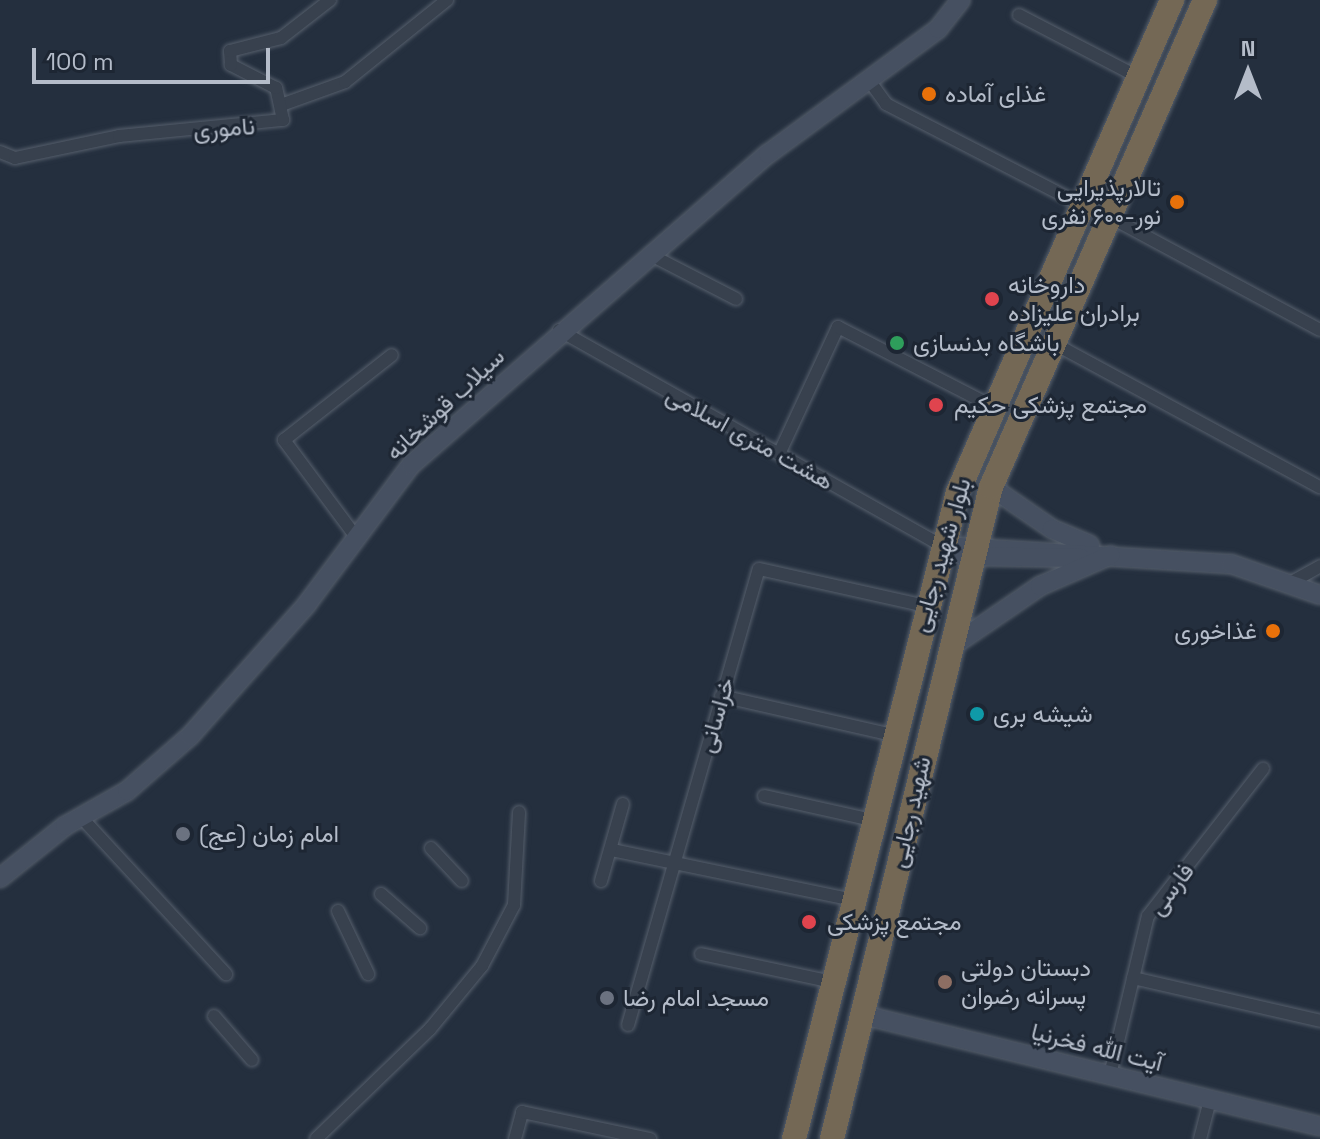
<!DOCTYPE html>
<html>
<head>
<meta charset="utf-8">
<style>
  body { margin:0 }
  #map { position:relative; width:1320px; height:1139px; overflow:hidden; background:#242f3e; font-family:"Space Grotesk",Vazirmatn,sans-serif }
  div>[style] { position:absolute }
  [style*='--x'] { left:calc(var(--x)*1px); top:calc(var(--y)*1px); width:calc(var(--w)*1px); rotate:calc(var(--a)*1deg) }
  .roads { filter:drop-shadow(0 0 2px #565f6c) drop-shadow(0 0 2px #565f6c) }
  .street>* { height:12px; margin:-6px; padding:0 6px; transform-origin:6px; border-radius:6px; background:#38414e }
  .secondary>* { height:18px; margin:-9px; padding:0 9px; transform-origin:9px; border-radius:9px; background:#465061 }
  .highway>* { height:24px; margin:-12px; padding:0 12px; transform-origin:12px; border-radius:12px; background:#746855 }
  .dots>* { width:22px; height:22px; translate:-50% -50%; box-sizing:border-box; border:4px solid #1d2633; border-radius:50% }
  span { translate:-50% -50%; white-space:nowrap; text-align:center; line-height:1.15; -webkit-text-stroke:6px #1d2633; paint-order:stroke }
  .poi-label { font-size:24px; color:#b4bcc9 }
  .left { translate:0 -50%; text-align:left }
  .right { translate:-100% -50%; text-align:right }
  .street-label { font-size:24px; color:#b4bcc9 }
  .north { position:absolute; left:1208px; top:32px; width:80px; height:80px; -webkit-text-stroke:6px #1d2633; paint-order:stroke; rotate:0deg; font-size:22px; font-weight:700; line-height:32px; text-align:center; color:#b4bcc9 }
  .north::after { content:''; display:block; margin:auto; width:28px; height:36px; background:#b4bcc9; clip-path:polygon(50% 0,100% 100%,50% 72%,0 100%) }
  .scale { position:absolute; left:32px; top:48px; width:238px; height:36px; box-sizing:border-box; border:4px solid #b4bcc9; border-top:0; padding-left:10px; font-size:24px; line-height:28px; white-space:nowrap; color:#b4bcc9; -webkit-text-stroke:6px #1d2633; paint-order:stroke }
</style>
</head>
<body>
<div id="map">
  <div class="roads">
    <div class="street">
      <i style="--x:1019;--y:15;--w:134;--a:27.5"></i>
      <i style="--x:871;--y:83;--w:26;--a:54"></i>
      <i style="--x:886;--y:104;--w:220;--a:27.3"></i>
      <i style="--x:284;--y:104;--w:65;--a:-19.8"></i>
      <i style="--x:345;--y:82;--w:131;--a:-38.8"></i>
      <i style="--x:0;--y:152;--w:16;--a:22"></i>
      <i style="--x:15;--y:158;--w:106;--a:-11.9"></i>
      <i style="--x:119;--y:136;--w:165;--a:-5.6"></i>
      <i style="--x:283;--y:120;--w:33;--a:-102"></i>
      <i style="--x:276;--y:88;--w:51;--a:-152.9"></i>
      <i style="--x:231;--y:65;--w:14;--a:-94"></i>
      <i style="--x:230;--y:51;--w:53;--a:-14.3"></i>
      <i style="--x:281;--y:38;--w:62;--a:-37.8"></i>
      <i style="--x:1110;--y:217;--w:238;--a:28.3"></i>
      <i style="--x:649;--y:254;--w:98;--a:27.3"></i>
      <i style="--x:559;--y:330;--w:440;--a:29.4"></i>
      <i style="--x:1055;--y:344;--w:301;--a:28.4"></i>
      <i style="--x:779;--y:454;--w:140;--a:-65.1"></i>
      <i style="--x:838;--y:327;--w:173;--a:27.2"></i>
      <i style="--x:356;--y:537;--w:121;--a:-126.6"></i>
      <i style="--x:284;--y:440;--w:137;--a:-38.2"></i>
      <i style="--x:1288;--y:584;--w:37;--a:-29"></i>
      <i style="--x:721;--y:696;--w:176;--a:12.8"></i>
      <i style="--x:764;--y:796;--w:111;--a:12.5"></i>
      <i style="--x:81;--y:817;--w:214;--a:47.3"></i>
      <i style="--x:431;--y:848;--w:45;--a:46.8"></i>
      <i style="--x:612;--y:850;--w:246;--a:11.7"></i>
      <i style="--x:601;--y:881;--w:80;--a:-74.1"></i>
      <i style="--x:381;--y:894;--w:52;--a:41.1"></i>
      <i style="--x:338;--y:911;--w:70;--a:64.5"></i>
      <i style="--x:701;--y:954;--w:135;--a:12"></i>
      <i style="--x:1133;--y:978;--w:192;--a:12.9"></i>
      <i style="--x:214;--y:1016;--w:58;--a:49.2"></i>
      <i style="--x:628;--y:1025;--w:474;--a:-74"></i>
      <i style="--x:759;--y:569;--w:171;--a:12.5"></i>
      <i style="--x:1110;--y:1075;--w:163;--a:-76.6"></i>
      <i style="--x:1148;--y:916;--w:187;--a:-52"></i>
      <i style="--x:316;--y:1139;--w:158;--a:-44"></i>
      <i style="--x:430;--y:1029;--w:82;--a:-50.5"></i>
      <i style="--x:482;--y:966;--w:69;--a:-62.3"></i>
      <i style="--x:514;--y:905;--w:93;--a:-86.9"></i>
      <i style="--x:515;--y:1139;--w:28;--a:-75"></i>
      <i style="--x:522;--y:1112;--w:131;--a:11.9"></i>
      <i style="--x:1200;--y:1139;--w:40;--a:-75.6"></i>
    </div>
    <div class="secondary">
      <i style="--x:991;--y:487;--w:74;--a:34.5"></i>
      <i style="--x:1052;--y:529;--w:41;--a:22.8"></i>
      <i style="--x:942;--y:546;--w:290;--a:3.6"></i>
      <i style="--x:1231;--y:564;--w:94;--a:19.2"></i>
      <i style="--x:964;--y:556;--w:117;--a:1"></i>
      <i style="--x:948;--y:649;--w:112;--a:-34.4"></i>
      <i style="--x:1040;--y:586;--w:77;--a:-23.6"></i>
      <i style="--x:0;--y:878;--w:83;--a:-38.7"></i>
      <i style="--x:65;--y:826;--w:71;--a:-29.4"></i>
      <i style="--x:127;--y:791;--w:84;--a:-41.1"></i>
      <i style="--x:190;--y:736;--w:176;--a:-48.4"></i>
      <i style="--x:307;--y:604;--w:174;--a:-53.2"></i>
      <i style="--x:411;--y:465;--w:473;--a:-41.1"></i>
      <i style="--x:768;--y:154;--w:211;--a:-36.3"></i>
      <i style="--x:938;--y:29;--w:37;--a:-52"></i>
      <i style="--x:863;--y:1015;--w:470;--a:13.7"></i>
    </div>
    <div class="highway">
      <i style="--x:794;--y:1139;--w:667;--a:-75.78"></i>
      <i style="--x:958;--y:492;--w:537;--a:-66.49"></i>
      <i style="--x:832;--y:1139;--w:671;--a:-76.3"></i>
      <i style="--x:991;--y:487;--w:532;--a:-66.28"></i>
    </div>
  </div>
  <div class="dots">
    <i style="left:929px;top:94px;background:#e8710a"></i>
    <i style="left:1177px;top:202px;background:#e8710a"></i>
    <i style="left:992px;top:299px;background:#e0444e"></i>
    <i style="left:897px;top:343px;background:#2e9e5b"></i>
    <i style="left:936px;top:405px;background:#e0444e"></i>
    <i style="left:1273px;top:631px;background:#e8710a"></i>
    <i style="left:977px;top:714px;background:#0f9aa8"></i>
    <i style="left:183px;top:834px;background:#6b7280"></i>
    <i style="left:809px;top:922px;background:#e0444e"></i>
    <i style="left:945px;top:982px;background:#8d6e63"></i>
    <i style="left:607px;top:998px;background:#6b7280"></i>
  </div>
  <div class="poi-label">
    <span class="left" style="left:945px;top:94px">غذای آماده</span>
    <span class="right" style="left:1161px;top:202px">تالارپذیرایی<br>نور-۶۰۰ نفری</span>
    <span class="left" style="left:1008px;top:299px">داروخانه<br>برادران علیزاده</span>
    <span class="left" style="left:913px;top:343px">باشگاه بدنسازی</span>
    <span class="left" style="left:954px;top:405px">مجتمع پزشکی حکیم</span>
    <span class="right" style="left:1257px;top:631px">غذاخوری</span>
    <span class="left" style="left:993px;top:714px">شیشه بری</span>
    <span class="left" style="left:199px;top:834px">امام زمان (عج)</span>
    <span class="left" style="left:827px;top:922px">مجتمع پزشکی</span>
    <span class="left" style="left:961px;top:982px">دبستان دولتی<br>پسرانه رضوان</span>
    <span class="left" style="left:623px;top:998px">مسجد امام رضا</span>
  </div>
  <div class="street-label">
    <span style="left:224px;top:128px;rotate:-4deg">ناموری</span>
    <span style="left:445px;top:404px;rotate:-43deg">سیلاب قوشخانه</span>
    <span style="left:750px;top:438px;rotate:29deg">هشت متری اسلامی</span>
    <span style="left:941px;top:555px;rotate:-74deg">بلوار شهید رجایی</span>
    <span style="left:716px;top:715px;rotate:-74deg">خراسانی</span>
    <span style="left:910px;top:812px;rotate:-77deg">شهید رجایی</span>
    <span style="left:1171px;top:889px;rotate:-53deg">فارسی</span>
    <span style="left:1097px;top:1047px;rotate:14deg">آیت الله فخرنیا</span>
  </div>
  <div class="north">N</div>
  <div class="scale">100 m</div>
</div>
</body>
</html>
